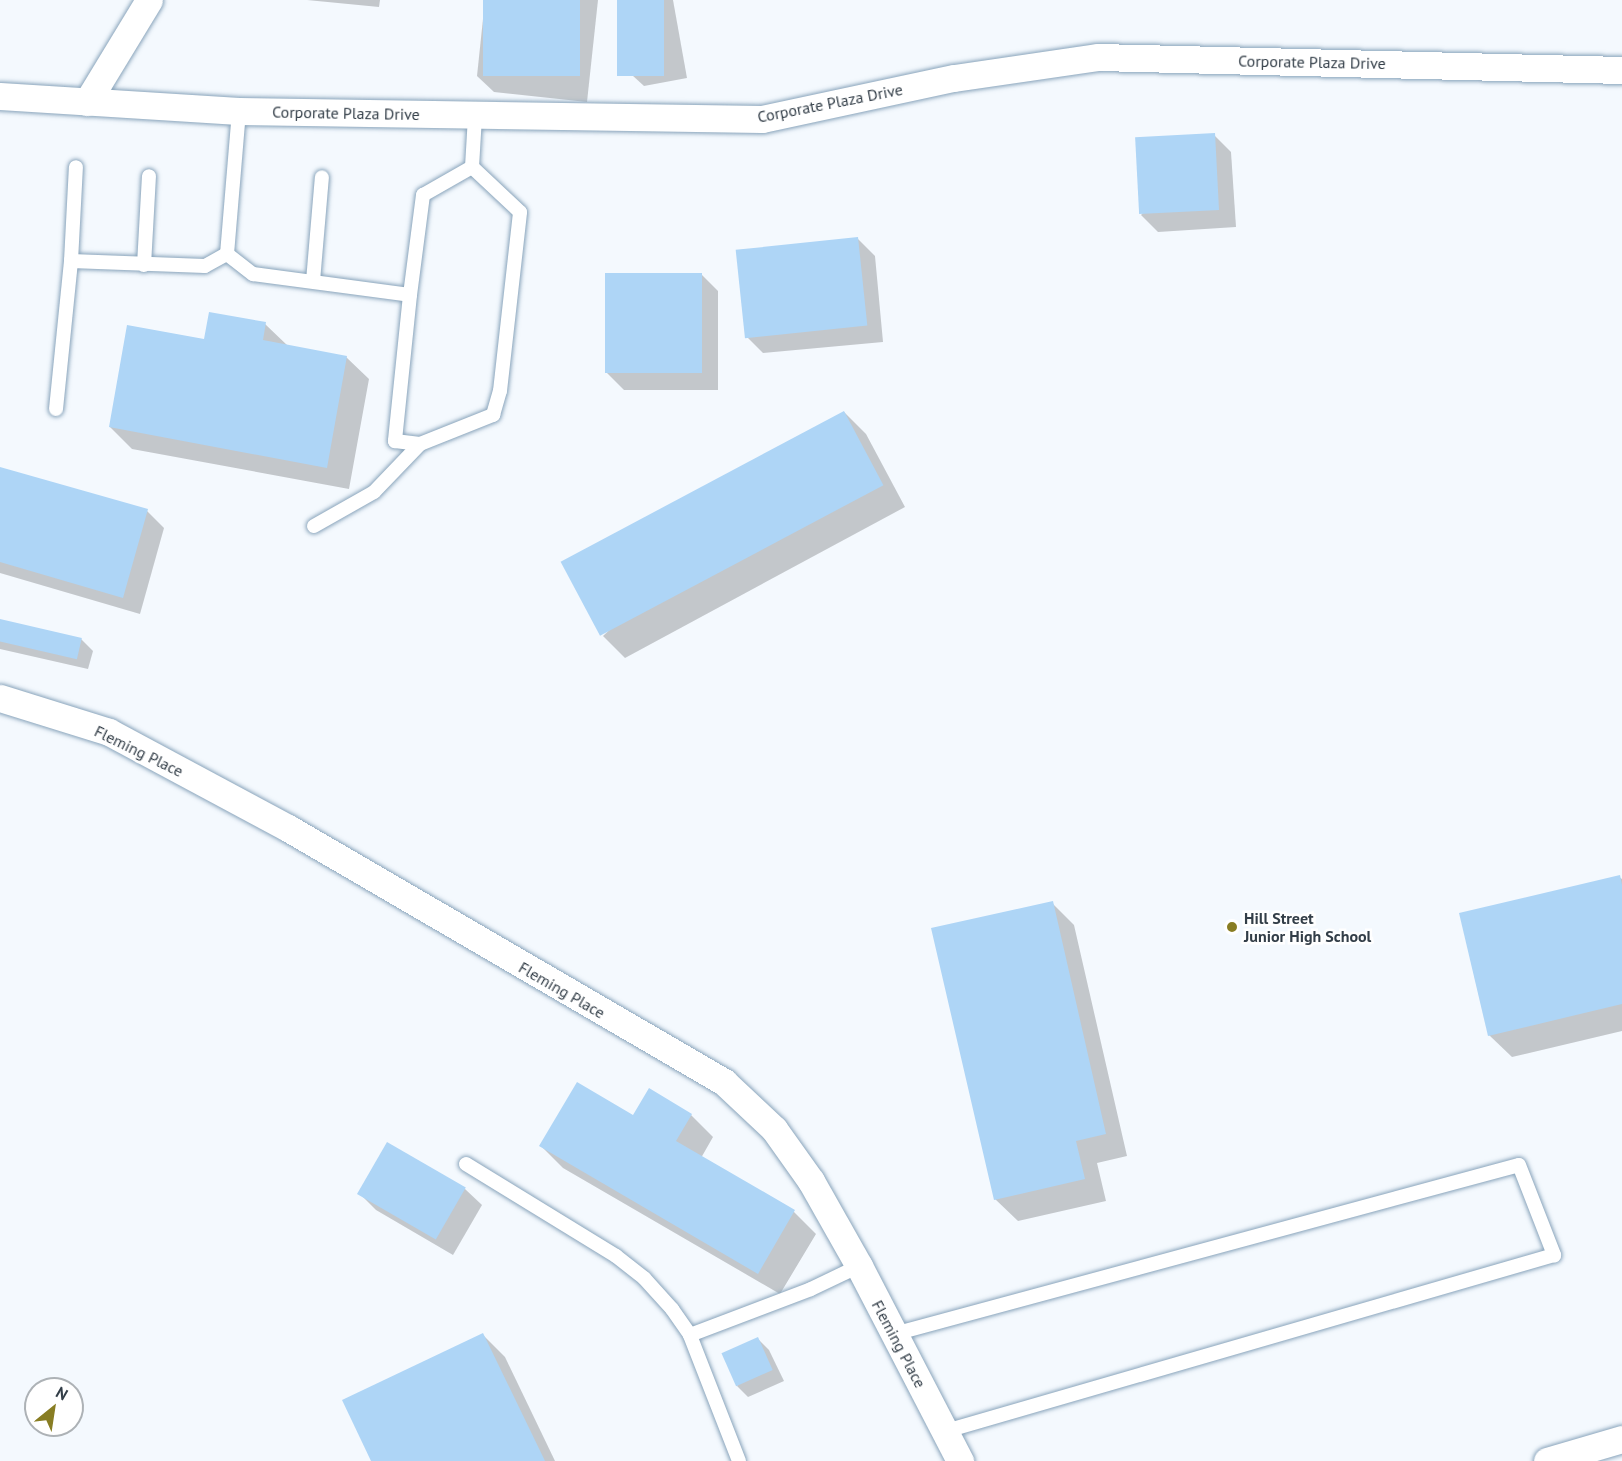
<!DOCTYPE html>
<html>
<head>
<meta charset="utf-8">
<style>
  body { margin:0 }
  #map { position:relative; width:1622px; height:1461px; overflow:hidden; background:#f4f9fe; font-family:"PT Sans",sans-serif }
  div>[style] { position:absolute }
  [style*='--x'] { left:calc(var(--x)*1px); top:calc(var(--y)*1px); width:calc(var(--w)*1px); rotate:calc(var(--a)*1deg) }
  .shadow>* { inset:0; background:#0003 }
  .building>* { inset:0; background:#aed5f6; transform-origin:0 0 }
  .roads { filter:drop-shadow(0 0 2px #89a4bb) drop-shadow(0 0 2px #89a4bb) }
  .lane>* { height:14px; margin:-7px; padding:0 7px; transform-origin:7px; border-radius:7px; background:#fff }
  .street>* { height:27px; margin:-13.5px; padding:0 13.5px; transform-origin:13.5px; border-radius:13.5px; background:#fff }
  .dots>* { width:16px; height:16px; translate:-50% -50%; box-sizing:border-box; border:3px solid #fff; border-radius:50% }
  span { translate:-50% -50%; white-space:nowrap; text-align:center; line-height:1.15; -webkit-text-stroke:5px #fff; paint-order:stroke }
  .street-label { font-size:16px; color:#333e48 }
  .poi-label { font-size:16px; color:#333e48; font-weight:700 }
  .left { translate:0 -50%; text-align:left }
  .north { position:absolute; left:24px; top:1377px; width:60px; height:60px; box-sizing:border-box; background:#fff; border:2px solid #adb2b6; border-radius:50%; rotate:30deg; font-size:16px; font-weight:700; line-height:24px; text-align:center; color:#333e48 }
  .north::after { content:''; display:block; margin:auto; width:21px; height:27px; background:#887d23; clip-path:polygon(50% 0,100% 100%,50% 72%,0 100%) }
</style>
</head>
<body>
<div id="map">
  <div class="shadow">
    <i style="clip-path:polygon(307px 0,380px 0,379px 7px)"></i>
    <i style="clip-path:polygon(485px 0,598px 0,587px 102px,494px 92px,477px 76px)"></i>
    <i style="clip-path:polygon(619px 0,673px 0,687px 78px,644px 86px,632px 75px)"></i>
    <i style="clip-path:polygon(1214px 135px,1231px 152px,1236px 227px,1158px 232px,1141px 215px)"></i>
    <i style="clip-path:polygon(858px 239px,875px 256px,883px 342px,763px 353px,746px 336px)"></i>
    <i style="clip-path:polygon(701px 274px,718px 291px,718px 390px,624px 390px,607px 373px)"></i>
    <i style="clip-path:polygon(265px 324px,288px 346px,346px 357px,369px 379px,349px 489px,132px 449px,110px 427px,206px 341px)"></i>
    <i style="clip-path:polygon(844px 412px,866px 434px,905px 507px,625px 658px,603px 636px)"></i>
    <i style="clip-path:polygon(0 468px,147px 511px,164px 528px,140px 614px,0 573px)"></i>
    <i style="clip-path:polygon(0 620px,81px 639px,93px 651px,88px 669px,0 649px)"></i>
    <i style="clip-path:polygon(1619px 877px,1622px 879px,1622px 1031px,1512px 1057px,1489px 1035px)"></i>
    <i style="clip-path:polygon(1052px 903px,1074px 925px,1127px 1156px,1097px 1163px,1106px 1201px,1018px 1221px,995px 1199px)"></i>
    <i style="clip-path:polygon(691px 1115px,713px 1137px,701px 1158px,794px 1212px,816px 1234px,780px 1294px,563px 1168px,541px 1146px,634px 1117px)"></i>
    <i style="clip-path:polygon(388px 1144px,465px 1189px,482px 1205px,453px 1255px,376px 1210px,359px 1193px)"></i>
    <i style="clip-path:polygon(483px 1335px,505px 1357px,555px 1461px,373px 1461px)"></i>
    <i style="clip-path:polygon(758px 1339px,769px 1350px,784px 1381px,748px 1397px,737px 1386px)"></i>
  </div>
  <div class="building">
    <i style="left:483px;top:0;width:97px;height:76px"></i>
    <i style="left:617px;top:0;width:47px;height:76px"></i>
    <i style="left:1215px;top:133px;width:77px;height:80px;rotate:87deg"></i>
    <i style="left:858px;top:237px;width:89px;height:123px;rotate:84deg"></i>
    <i style="left:605px;top:273px;width:97px;height:100px"></i>
    <i style="clip-path:polygon(209px 312px,266px 322px,263px 340px,347px 356px,327px 468px,109px 427px,127px 325px,204px 339px)"></i>
    <i style="left:844px;top:411px;width:84px;height:321px;rotate:62deg"></i>
    <i style="clip-path:polygon(0 467px,148px 509px,123px 598px,0 562px)"></i>
    <i style="left:0;top:619px;width:84px;height:22px;rotate:13deg"></i>
    <i style="clip-path:polygon(1620px 875px,1622px 885px,1622px 1004px,1488px 1036px,1459px 913px)"></i>
    <i style="clip-path:polygon(1053px 901px,1106px 1134px,1076px 1141px,1085px 1179px,994px 1200px,931px 928px)"></i>
    <i style="clip-path:polygon(577px 1082px,633px 1115px,649px 1088px,692px 1114px,676px 1141px,795px 1210px,758px 1274px,539px 1146px)"></i>
    <i style="left:387px;top:1142px;width:91px;height:60px;rotate:30deg"></i>
    <i style="clip-path:polygon(483px 1333px,545px 1461px,371px 1461px,342px 1400px)"></i>
    <i style="left:758px;top:1337px;width:36px;height:40px;rotate:66deg"></i>
  </div>
  <div class="roads">
    <div class="lane">
      <i style="--x:227;--y:254;--w:33;--a:38"></i>
      <i style="--x:253;--y:274;--w:158;--a:7.6"></i>
      <i style="--x:410;--y:295;--w:147;--a:95.9"></i>
      <i style="--x:395;--y:441;--w:25;--a:7"></i>
      <i style="--x:420;--y:444;--w:79;--a:-21.7"></i>
      <i style="--x:493;--y:415;--w:25;--a:-74"></i>
      <i style="--x:500;--y:391;--w:180;--a:-83.6"></i>
      <i style="--x:520;--y:212;--w:66;--a:-136.8"></i>
      <i style="--x:472;--y:167;--w:51;--a:-86.6"></i>
      <i style="--x:71;--y:261;--w:94;--a:-87"></i>
      <i style="--x:144;--y:265;--w:89;--a:-86.8"></i>
      <i style="--x:313;--y:281;--w:104;--a:-85.1"></i>
      <i style="--x:410;--y:295;--w:101;--a:-82.6"></i>
      <i style="--x:423;--y:195;--w:56;--a:-29.7"></i>
      <i style="--x:56;--y:409;--w:149;--a:-84.2"></i>
      <i style="--x:71;--y:261;--w:134;--a:2.1"></i>
      <i style="--x:205;--y:266;--w:25;--a:-29"></i>
      <i style="--x:227;--y:254;--w:144;--a:-85.2"></i>
      <i style="--x:314;--y:526;--w:69;--a:-29.5"></i>
      <i style="--x:374;--y:492;--w:66;--a:-46.2"></i>
      <i style="--x:466;--y:1164;--w:176;--a:31.5"></i>
      <i style="--x:616;--y:1256;--w:36;--a:38"></i>
      <i style="--x:644;--y:1278;--w:42;--a:47.9"></i>
      <i style="--x:672;--y:1309;--w:32;--a:55"></i>
      <i style="--x:894;--y:1334;--w:647;--a:-15.13"></i>
      <i style="--x:1519;--y:1165;--w:97;--a:68.7"></i>
      <i style="--x:1554;--y:1255;--w:633;--a:163.86"></i>
      <i style="--x:739;--y:1461;--w:135;--a:-111.3"></i>
      <i style="--x:690;--y:1335;--w:129;--a:-20.8"></i>
      <i style="--x:811;--y:1289;--w:53;--a:-25.6"></i>
    </div>
    <div class="street">
      <i style="--x:0;--y:96;--w:239;--a:3.6"></i>
      <i style="--x:239;--y:111;--w:523;--a:0.88"></i>
      <i style="--x:762;--y:119;--w:196;--a:-12.1"></i>
      <i style="--x:954;--y:78;--w:146;--a:-8.3"></i>
      <i style="--x:1098;--y:57;--w:524;--a:1.42"></i>
      <i style="--x:87;--y:102;--w:119;--a:-58.7"></i>
      <i style="--x:0;--y:698;--w:114;--a:17.3"></i>
      <i style="--x:109;--y:732;--w:203;--a:28.2"></i>
      <i style="--x:288;--y:828;--w:505;--a:30.22"></i>
      <i style="--x:724;--y:1082;--w:69;--a:43.2"></i>
      <i style="--x:774;--y:1129;--w:64;--a:54.6"></i>
      <i style="--x:811;--y:1181;--w:98;--a:60.5"></i>
      <i style="--x:859;--y:1266;--w:220;--a:62.6"></i>
      <i style="--x:1547;--y:1461;--w:78;--a:-16.3"></i>
    </div>
  </div>
  <div class="dots">
    <i style="left:1232px;top:927px;background:#887d23"></i>
  </div>
  <div class="street-label">
    <span style="left:1312px;top:62px;rotate:1deg">Corporate Plaza Drive</span>
    <span style="left:830px;top:103px;rotate:-11deg">Corporate Plaza Drive</span>
    <span style="left:346px;top:113px;rotate:1deg">Corporate Plaza Drive</span>
    <span style="left:139px;top:751px;rotate:26deg">Fleming Place</span>
    <span style="left:562px;top:990px;rotate:30deg">Fleming Place</span>
    <span style="left:899px;top:1344px;rotate:62deg">Fleming Place</span>
  </div>
  <div class="poi-label">
    <span class="left" style="left:1244px;top:927px">Hill Street<br>Junior High School</span>
  </div>
  <div class="north">N</div>
</div>
</body>
</html>
